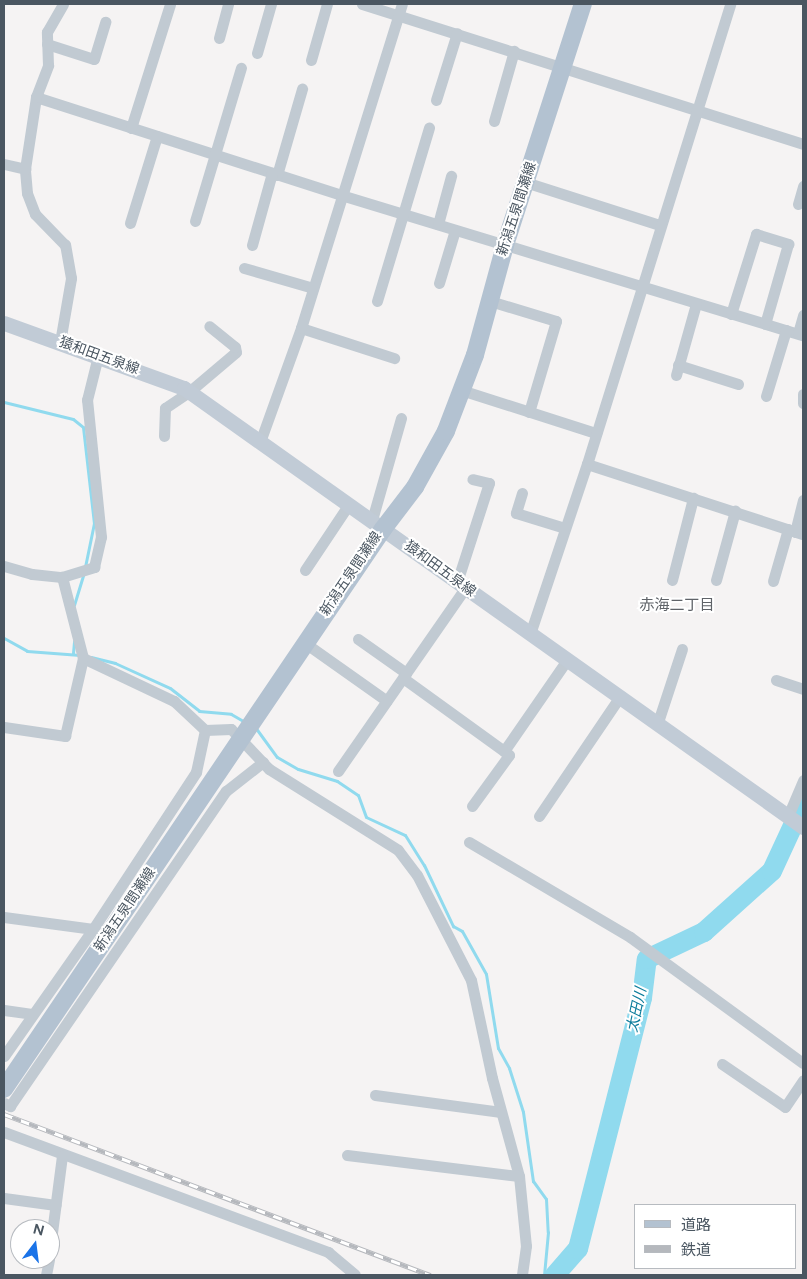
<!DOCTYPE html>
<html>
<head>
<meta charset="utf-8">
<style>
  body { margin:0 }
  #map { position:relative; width:807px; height:1279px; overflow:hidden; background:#f5f3f3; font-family:Figtree,"Noto Sans JP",sans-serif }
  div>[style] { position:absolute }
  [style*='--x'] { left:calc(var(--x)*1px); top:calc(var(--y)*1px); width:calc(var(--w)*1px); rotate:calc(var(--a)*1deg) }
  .stream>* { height:3px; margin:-1.5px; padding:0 1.5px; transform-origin:1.5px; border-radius:1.5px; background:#90daee }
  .river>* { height:20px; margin:-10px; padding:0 10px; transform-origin:10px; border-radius:10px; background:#90daee }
  .minor>* { height:11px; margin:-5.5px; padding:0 5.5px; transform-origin:5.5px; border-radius:5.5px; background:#c1cad2 }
  .secondary>* { height:15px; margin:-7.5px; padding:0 7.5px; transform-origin:7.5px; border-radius:7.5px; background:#c1cbd6 }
  .primary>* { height:18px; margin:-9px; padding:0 9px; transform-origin:9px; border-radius:9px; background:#b3c2d1 }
  .rail>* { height:5px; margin-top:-2.5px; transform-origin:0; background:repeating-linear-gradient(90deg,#fff 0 9px,#b5b8bd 0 18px); box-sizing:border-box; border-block:1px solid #b5b8bd }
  span { translate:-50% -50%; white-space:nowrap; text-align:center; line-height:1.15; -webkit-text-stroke:4px #fff; paint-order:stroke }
  .street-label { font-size:14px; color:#4a5661 }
  .neighbourhood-label { font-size:15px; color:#5f6368 }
  .water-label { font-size:15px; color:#0c7c9b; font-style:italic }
  .frame { position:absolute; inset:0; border:5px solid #4a5661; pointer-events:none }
  .legend { position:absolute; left:634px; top:1204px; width:162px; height:65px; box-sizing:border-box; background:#fff; border:1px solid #b7bbc0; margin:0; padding:6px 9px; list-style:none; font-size:15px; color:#4a5661 }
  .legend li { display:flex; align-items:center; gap:10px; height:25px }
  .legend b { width:25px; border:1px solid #b7bbc0 }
  .north { position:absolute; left:10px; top:1219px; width:50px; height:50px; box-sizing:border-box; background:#fff; border:1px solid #b7bbc0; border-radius:50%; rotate:15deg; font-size:14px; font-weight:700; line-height:20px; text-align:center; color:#4a5661 }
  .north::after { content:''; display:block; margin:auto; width:18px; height:22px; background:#1a73e8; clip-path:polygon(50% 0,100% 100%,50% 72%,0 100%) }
</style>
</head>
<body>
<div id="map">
  <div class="stream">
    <i style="--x:4;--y:402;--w:71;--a:13.8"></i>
    <i style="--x:73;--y:419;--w:13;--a:39"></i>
    <i style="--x:83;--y:427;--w:97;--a:83.5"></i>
    <i style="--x:94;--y:523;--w:45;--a:101.6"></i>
    <i style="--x:74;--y:605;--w:34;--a:-73"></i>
    <i style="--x:4;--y:638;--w:26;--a:29"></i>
    <i style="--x:27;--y:651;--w:53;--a:4.3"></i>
    <i style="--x:73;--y:653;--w:12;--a:-85"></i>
    <i style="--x:91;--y:657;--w:25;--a:14"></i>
    <i style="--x:115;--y:663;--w:60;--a:24.4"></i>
    <i style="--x:170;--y:688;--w:37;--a:38"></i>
    <i style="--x:199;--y:711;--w:32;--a:5"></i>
    <i style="--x:231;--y:714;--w:16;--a:30"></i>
    <i style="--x:255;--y:727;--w:37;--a:54"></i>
    <i style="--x:277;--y:757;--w:24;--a:30"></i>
    <i style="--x:298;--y:769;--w:41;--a:17.1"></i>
    <i style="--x:337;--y:781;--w:25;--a:34"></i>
    <i style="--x:358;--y:795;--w:23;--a:70"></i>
    <i style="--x:366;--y:817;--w:43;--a:24.8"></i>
    <i style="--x:405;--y:835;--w:36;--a:58"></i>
    <i style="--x:424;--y:865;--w:68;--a:64.6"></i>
    <i style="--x:453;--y:926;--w:10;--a:29"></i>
    <i style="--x:462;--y:931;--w:49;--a:60.8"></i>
    <i style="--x:486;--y:974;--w:75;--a:80.8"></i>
    <i style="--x:498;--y:1048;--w:23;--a:61"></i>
    <i style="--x:509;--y:1068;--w:46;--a:72.3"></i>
    <i style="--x:523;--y:1112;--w:70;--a:81.8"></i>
    <i style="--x:533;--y:1181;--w:22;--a:54"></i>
    <i style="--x:546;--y:1199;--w:33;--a:87"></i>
    <i style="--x:548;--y:1232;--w:43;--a:95.3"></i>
  </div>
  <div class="river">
    <i style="--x:555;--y:1275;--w:35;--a:-49"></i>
    <i style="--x:578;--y:1249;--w:259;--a:-75.7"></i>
    <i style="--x:642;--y:998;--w:39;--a:-83"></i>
    <i style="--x:647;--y:959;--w:63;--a:-25.3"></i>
    <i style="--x:704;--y:932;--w:91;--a:-41.9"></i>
    <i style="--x:772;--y:871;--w:74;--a:-65.2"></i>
  </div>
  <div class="minor">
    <i style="--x:362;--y:4;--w:463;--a:17.6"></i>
    <i style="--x:219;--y:38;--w:35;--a:-75"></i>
    <i style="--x:47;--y:44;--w:49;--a:17.7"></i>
    <i style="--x:94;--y:59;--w:39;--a:-73"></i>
    <i style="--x:257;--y:53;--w:51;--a:-74.1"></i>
    <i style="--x:311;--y:60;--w:58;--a:-74.1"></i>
    <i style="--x:36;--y:97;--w:320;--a:17.8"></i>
    <i style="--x:341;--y:195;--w:483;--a:16.9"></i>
    <i style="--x:436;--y:100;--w:70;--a:-72.6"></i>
    <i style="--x:494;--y:121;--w:73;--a:-74.1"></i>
    <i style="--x:131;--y:128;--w:130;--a:-72.5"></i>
    <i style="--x:4;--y:164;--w:22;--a:13"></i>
    <i style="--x:277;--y:175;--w:90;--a:-73.8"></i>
    <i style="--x:525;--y:182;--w:142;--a:17.7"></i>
    <i style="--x:798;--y:204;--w:19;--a:-74"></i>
    <i style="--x:195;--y:221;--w:160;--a:-73.3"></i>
    <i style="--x:130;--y:223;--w:91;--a:-72.8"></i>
    <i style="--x:438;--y:224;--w:50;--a:-74.8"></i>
    <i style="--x:252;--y:245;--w:75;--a:-74.5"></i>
    <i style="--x:244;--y:268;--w:72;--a:16.2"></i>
    <i style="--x:439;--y:283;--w:55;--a:-73.2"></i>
    <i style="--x:377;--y:301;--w:181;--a:-73.3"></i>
    <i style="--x:490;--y:301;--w:69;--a:16.9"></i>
    <i style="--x:556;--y:321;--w:95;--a:106.5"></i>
    <i style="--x:731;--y:314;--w:84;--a:-72.6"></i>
    <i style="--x:756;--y:234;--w:34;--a:17"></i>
    <i style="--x:788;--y:244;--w:83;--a:106"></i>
    <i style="--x:301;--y:328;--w:98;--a:17.9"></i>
    <i style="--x:798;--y:333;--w:19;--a:-74"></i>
    <i style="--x:60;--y:342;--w:65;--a:-80.2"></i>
    <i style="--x:71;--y:278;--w:34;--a:-100"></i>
    <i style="--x:65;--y:245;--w:43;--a:-134.1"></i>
    <i style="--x:35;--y:214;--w:22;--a:-111"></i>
    <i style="--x:27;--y:193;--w:24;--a:-95"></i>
    <i style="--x:25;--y:169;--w:73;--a:-81.3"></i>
    <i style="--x:36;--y:97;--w:34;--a:-69"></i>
    <i style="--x:48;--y:65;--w:33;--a:-92"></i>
    <i style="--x:47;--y:32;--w:32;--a:-60"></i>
    <i style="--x:678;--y:365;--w:63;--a:17.6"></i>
    <i style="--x:676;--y:375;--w:74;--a:-74.3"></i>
    <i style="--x:461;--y:390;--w:142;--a:17.7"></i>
    <i style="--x:803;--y:394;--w:9;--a:90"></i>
    <i style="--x:766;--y:396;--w:69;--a:-73.1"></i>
    <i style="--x:164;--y:436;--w:28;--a:-88"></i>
    <i style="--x:165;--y:408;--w:30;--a:-34"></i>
    <i style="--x:190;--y:391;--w:60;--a:-40.3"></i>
    <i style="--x:236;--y:352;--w:5;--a:-101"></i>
    <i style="--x:235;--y:347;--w:33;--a:-141"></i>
    <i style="--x:260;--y:442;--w:121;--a:-70.2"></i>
    <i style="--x:301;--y:328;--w:339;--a:-72.7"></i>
    <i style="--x:587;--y:464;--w:227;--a:18"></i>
    <i style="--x:522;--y:493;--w:21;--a:107"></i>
    <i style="--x:516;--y:513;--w:51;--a:17"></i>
    <i style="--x:372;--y:520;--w:106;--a:-74.1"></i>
    <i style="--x:795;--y:532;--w:33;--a:-76"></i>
    <i style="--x:4;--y:566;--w:29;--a:16"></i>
    <i style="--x:32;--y:574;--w:30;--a:6"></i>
    <i style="--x:62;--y:577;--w:34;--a:-17"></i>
    <i style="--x:94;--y:567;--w:31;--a:-77"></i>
    <i style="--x:101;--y:537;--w:138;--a:-95.8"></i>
    <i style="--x:87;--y:400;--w:45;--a:-76"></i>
    <i style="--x:305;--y:570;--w:79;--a:-56.3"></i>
    <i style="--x:672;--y:580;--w:85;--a:-75.6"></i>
    <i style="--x:716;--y:580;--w:72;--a:-74.6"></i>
    <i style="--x:773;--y:581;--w:54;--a:-73.9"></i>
    <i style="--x:457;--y:582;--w:104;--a:-72.1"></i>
    <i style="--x:489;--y:483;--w:17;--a:-167"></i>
    <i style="--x:530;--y:634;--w:179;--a:-71.5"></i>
    <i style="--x:587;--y:464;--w:482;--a:-72.7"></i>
    <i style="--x:358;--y:639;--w:59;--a:35.3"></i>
    <i style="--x:305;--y:643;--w:100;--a:35.3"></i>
    <i style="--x:83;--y:658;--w:101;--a:25.3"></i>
    <i style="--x:174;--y:701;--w:42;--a:43.1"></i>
    <i style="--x:205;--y:730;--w:26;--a:-2"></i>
    <i style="--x:231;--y:729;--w:55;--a:46.5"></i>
    <i style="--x:269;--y:769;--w:152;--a:32.1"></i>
    <i style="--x:398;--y:850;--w:31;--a:53"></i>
    <i style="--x:417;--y:875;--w:118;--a:62.8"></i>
    <i style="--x:471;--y:980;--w:100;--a:77.9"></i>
    <i style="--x:492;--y:1078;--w:102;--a:74.6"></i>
    <i style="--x:519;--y:1176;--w:70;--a:84.3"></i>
    <i style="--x:526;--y:1246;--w:29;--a:98"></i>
    <i style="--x:403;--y:678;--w:125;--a:35.9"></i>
    <i style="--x:504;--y:751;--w:111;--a:-55.3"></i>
    <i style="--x:776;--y:680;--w:28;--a:18"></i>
    <i style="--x:657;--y:725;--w:80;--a:-71.8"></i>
    <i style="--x:4;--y:727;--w:62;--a:8.4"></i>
    <i style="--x:65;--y:736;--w:80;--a:-77"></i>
    <i style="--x:83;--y:658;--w:84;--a:-104.5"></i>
    <i style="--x:338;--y:771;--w:223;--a:-55.2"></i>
    <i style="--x:472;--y:806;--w:63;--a:-54"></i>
    <i style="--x:509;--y:755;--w:6;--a:-141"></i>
    <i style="--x:539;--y:816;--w:143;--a:-55.9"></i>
    <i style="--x:788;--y:816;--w:39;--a:-67"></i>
    <i style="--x:469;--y:842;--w:187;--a:30.5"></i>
    <i style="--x:630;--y:937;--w:214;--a:36.1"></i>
    <i style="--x:4;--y:917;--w:90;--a:7.7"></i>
    <i style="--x:4;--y:1010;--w:28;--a:8"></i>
    <i style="--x:4;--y:1056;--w:155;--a:-55"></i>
    <i style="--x:93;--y:929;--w:188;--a:-56.7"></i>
    <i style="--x:196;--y:772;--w:43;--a:-77.9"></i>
    <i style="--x:722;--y:1064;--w:76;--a:34.3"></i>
    <i style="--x:785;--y:1107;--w:32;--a:-56"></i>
    <i style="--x:375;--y:1095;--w:127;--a:7.7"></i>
    <i style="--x:4;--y:1103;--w:7;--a:27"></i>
    <i style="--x:10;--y:1106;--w:382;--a:-55.6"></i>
    <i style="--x:226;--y:791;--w:47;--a:-38.1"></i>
    <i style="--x:4;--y:1132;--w:346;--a:20.3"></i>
    <i style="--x:328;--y:1252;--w:35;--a:40"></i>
    <i style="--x:347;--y:1155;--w:173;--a:7"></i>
    <i style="--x:4;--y:1198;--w:52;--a:7.7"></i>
    <i style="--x:50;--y:1248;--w:93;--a:-82.6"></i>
    <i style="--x:46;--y:1275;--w:16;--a:-79"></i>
  </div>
  <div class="secondary">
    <i style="--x:4;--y:323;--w:191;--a:19.9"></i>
    <i style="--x:184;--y:388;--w:759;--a:35.34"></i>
  </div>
  <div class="primary">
    <i style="--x:4;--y:1089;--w:676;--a:-55.91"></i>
    <i style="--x:383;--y:529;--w:53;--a:-52.7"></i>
    <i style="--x:415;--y:487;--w:64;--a:-61"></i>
    <i style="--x:446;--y:431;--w:81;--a:-69.1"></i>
    <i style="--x:475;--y:355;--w:114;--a:-74.7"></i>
    <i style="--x:505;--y:245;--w:253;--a:-72.1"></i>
  </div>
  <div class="rail">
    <i style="--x:4;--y:1114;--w:456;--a:20.7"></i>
  </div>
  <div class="street-label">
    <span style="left:517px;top:209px;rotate:-72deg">新潟五泉間瀬線</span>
    <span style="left:99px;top:356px;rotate:20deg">猿和田五泉線</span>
    <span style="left:440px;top:569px;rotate:36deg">猿和田五泉線</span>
    <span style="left:351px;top:574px;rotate:-56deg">新潟五泉間瀬線</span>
    <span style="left:125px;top:910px;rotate:-56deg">新潟五泉間瀬線</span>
  </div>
  <div class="neighbourhood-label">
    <span style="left:677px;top:606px">赤海二丁目</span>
  </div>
  <div class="water-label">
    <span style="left:637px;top:1010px;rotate:-78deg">太田川</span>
  </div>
  <div class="frame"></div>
  <ul class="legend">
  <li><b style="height:6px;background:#b3c2d1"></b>道路</li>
  <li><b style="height:6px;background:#b5b8bd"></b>鉄道</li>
  </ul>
  <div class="north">N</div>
</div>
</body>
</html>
